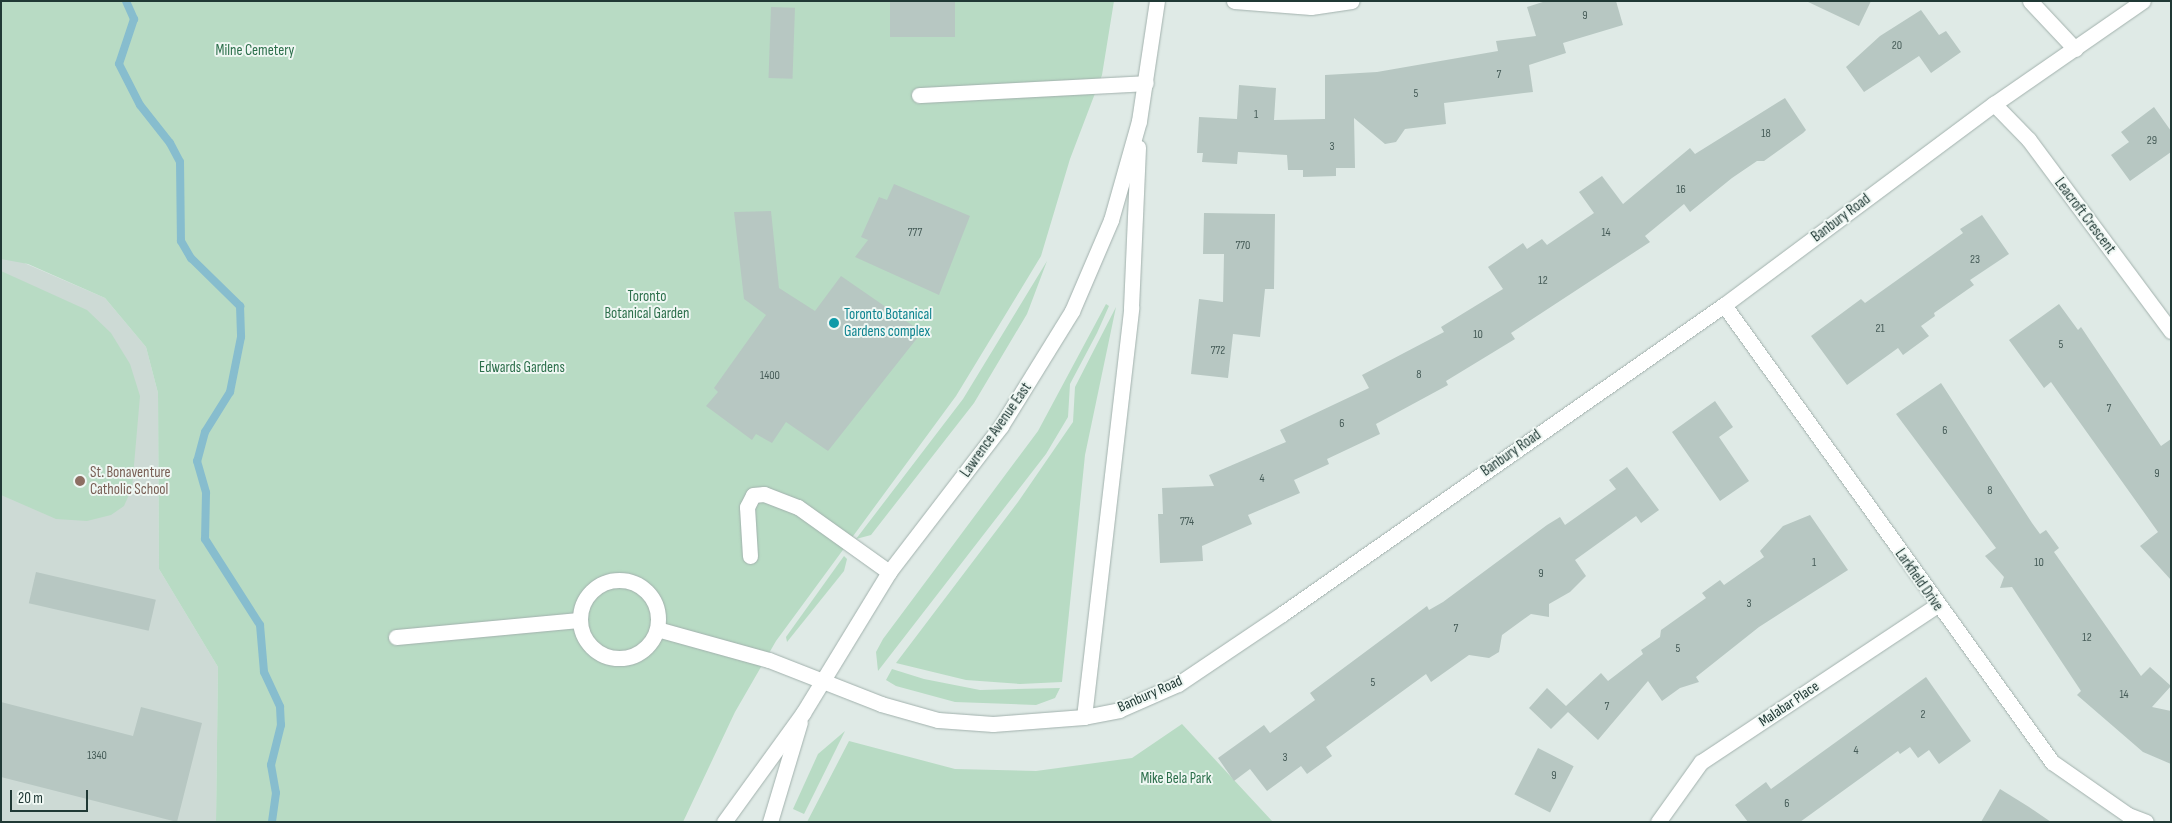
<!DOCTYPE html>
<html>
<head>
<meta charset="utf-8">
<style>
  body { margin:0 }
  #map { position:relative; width:2172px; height:823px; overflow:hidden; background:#dfeae6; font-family:"Sofia Sans Condensed",sans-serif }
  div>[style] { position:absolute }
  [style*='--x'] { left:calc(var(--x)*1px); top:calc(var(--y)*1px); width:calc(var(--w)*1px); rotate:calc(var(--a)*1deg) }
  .built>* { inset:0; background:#cddad5 }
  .green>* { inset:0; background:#b8dbc4 }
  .stream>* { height:8px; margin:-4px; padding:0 4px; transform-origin:4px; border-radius:4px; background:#87bdce }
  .building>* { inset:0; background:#b7c7c2; transform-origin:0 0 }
  .roads { filter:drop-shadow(0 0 1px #a2b1ad) drop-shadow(0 0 1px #a2b1ad) }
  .minor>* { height:15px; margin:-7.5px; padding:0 7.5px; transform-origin:7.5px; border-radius:7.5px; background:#fff }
  .minor>.ring { margin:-7.5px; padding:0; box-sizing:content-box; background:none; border:15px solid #fff; border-radius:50% }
  .dots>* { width:14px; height:14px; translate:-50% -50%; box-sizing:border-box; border:2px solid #eff7f3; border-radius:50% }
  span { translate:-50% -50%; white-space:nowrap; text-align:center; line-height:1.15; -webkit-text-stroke:4px #eff7f3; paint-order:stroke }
  .number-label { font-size:12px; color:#465c58 }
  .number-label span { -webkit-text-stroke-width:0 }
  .park-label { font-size:15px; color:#2c6f4b }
  .street-label { font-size:15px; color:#203935 }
  .culture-label { font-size:15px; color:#0d838f }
  .left { translate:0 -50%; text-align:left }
  .education-label { font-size:15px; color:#785e54 }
  .frame { position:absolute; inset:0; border:2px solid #203935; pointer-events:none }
  .scale { position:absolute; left:10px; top:790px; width:78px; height:22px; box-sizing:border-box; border:2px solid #203935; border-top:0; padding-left:6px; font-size:15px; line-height:18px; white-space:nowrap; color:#203935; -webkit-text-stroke:4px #eff7f3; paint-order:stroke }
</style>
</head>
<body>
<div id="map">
  <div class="built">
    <i style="clip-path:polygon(1px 258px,22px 262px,105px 298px,146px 347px,158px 393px,159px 569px,218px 667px,216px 822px,1px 822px)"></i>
  </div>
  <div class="green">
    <i style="clip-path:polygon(1px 1px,1114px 1px,1102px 75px,1070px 159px,1041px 256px,956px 396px,776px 641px,735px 712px,683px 822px,216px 822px,218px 667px,159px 569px,158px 393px,146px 347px,105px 298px,28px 264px,1px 259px)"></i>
    <i style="clip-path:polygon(1047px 261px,1027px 314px,974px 403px,871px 535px,856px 539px,963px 399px)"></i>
    <i style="clip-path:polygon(1px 271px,87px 310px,111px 333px,130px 364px,140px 396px,132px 488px,124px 506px,111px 515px,87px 521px,56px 519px,1px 495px)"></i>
    <i style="clip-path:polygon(1106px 304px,1109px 306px,1097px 333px,1070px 384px,1068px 417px,1046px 454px,878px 671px,876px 652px,883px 639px,1038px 431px)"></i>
    <i style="clip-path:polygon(1116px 307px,1085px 455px,1062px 682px,1020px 684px,966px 680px,896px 663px,1018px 502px,1073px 422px,1075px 387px)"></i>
    <i style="clip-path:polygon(844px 556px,847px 559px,844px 571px,787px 642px,786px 637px)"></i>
    <i style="clip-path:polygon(892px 669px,924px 679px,980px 690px,1060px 688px,1055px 698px,1036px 705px,955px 702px,896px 686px,886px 680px)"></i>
    <i style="clip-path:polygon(1182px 724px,1273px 822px,807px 822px,849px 741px,955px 769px,1036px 771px,1132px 758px)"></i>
    <i style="clip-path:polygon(845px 731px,804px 814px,793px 809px,818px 754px)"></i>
  </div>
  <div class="stream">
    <i style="--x:126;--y:1;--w:20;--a:66"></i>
    <i style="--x:134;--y:19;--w:47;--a:108.4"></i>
    <i style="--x:119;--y:64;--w:46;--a:62.9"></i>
    <i style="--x:140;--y:105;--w:48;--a:51.7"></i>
    <i style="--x:170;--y:143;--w:21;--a:62"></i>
    <i style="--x:180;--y:162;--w:79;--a:89.3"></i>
    <i style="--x:181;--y:241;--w:20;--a:60"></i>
    <i style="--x:191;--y:258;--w:69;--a:44.4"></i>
    <i style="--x:240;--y:306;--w:31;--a:88"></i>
    <i style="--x:241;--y:337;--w:56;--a:101.3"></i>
    <i style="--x:230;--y:392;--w:47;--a:122"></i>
    <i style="--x:205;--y:432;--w:30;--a:105"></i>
    <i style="--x:197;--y:461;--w:33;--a:74"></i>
    <i style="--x:206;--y:493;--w:46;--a:91.2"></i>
    <i style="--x:205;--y:539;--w:102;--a:57.4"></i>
    <i style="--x:260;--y:625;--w:47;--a:85.1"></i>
    <i style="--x:264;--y:672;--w:38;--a:65"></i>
    <i style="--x:280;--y:707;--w:18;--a:87"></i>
    <i style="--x:281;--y:725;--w:41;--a:104"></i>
    <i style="--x:271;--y:765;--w:28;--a:80"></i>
    <i style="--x:276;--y:793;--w:29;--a:98"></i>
  </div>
  <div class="building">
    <i style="left:890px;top:1px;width:65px;height:36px"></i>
    <i style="clip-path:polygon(1546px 1px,1616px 1px,1623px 25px,1563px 43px,1566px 53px,1529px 65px,1533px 92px,1444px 103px,1446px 124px,1405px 129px,1396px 142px,1385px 144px,1354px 118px,1355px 168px,1336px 168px,1336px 176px,1303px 177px,1303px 170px,1288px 170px,1287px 155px,1238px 152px,1237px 164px,1202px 162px,1203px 153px,1197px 153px,1199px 117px,1237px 119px,1239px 85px,1276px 88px,1274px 120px,1325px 119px,1325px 75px,1377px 72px,1498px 51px,1496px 41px,1536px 36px,1527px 7px)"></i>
    <i style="clip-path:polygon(1806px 1px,1871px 1px,1859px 26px)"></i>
    <i style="left:771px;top:7px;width:24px;height:71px;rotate:2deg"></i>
    <i style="clip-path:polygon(1921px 10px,1939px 35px,1946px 31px,1961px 52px,1931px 73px,1919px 56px,1864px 92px,1846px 67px,1880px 36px)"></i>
    <i style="clip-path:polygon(1785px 98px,1806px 130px,1803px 133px,1764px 161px,1757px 161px,1732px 178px,1690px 212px,1684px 204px,1645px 236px,1650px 242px,1511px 333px,1515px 339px,1446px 381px,1448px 385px,1376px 424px,1380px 434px,1327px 459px,1329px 464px,1294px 480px,1300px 493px,1248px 515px,1252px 524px,1202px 546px,1203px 561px,1160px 563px,1158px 514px,1163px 514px,1162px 488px,1214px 486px,1209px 475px,1286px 442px,1280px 430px,1369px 388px,1362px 375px,1444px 332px,1441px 327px,1503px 289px,1488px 267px,1523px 243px,1527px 249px,1542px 239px,1547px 245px,1594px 213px,1579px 192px,1602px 176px,1623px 204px,1690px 148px,1695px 154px)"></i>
    <i style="clip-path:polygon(2154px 107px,2171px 131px,2171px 152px,2130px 181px,2111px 155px,2129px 142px,2121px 132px)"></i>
    <i style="clip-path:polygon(894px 184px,970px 216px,939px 295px,855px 257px,868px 240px,861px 237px,879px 197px,887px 200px)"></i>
    <i style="clip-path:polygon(771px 211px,779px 288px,815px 311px,841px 276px,922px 332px,828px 451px,786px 422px,772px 443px,756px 434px,752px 440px,706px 406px,718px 392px,714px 388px,766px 315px,744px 299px,734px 212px)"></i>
    <i style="clip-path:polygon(1204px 213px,1275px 214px,1274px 289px,1265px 289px,1260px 337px,1233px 334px,1228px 378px,1191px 374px,1199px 299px,1223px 302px,1224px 254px,1203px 254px)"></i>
    <i style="clip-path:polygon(1982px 215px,2009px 254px,1970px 280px,1974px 285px,1934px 313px,1935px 316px,1921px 326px,1929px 336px,1903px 355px,1898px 348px,1847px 385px,1811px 336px,1861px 299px,1865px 303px,1963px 233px,1960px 229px)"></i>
    <i style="clip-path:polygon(2059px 304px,2078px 330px,2081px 327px,2161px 446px,2171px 439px,2171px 580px,2140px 546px,2158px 532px,2051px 382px,2044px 388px,2009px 340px)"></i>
    <i style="clip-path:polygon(1941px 383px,2032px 523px,2040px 534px,2046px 530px,2059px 548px,2054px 552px,2141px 676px,2150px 667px,2171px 686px,2152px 707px,2171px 711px,2171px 764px,2143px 752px,2077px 695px,2081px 691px,2012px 587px,2000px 588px,2004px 577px,1985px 556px,1996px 548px,1896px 414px)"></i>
    <i style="clip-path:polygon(1715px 401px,1733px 427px,1719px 437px,1749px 481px,1720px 501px,1672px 432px)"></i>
    <i style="clip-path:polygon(1627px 467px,1659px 510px,1641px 523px,1636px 516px,1575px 560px,1586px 576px,1570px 592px,1549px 604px,1549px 617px,1531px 614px,1502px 635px,1499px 652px,1489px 658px,1469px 655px,1431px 682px,1426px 674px,1326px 747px,1332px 756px,1307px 774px,1301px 766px,1267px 791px,1250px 769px,1234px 781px,1218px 758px,1264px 725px,1270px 733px,1315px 700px,1310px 693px,1427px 606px,1429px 610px,1443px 602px,1547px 525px,1560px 517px,1565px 525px,1616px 489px,1609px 480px)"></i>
    <i style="clip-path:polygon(1810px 515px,1848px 570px,1759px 627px,1696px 677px,1699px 682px,1680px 688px,1662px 701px,1648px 681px,1598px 740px,1568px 712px,1551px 729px,1529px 708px,1547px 688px,1566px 706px,1601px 673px,1608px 681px,1643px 654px,1641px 650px,1660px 637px,1661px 630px,1706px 598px,1702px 593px,1720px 580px,1724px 585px,1764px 557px,1760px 551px,1783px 526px)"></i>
    <i style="left:36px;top:572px;width:123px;height:32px;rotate:13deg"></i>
    <i style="clip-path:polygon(1926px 677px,1971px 741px,1939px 764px,1929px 750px,1918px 758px,1910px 747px,1900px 754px,1898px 751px,1800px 822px,1748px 822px,1735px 805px,1766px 782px,1771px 789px)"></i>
    <i style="clip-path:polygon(1px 702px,133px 736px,141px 707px,202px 723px,177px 822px,1px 777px)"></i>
    <i style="left:1538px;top:748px;width:40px;height:52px;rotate:27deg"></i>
    <i style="clip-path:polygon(2000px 789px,2029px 807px,2051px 822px,1981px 822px)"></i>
  </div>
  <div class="roads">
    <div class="minor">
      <i style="--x:1234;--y:1;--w:77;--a:4.5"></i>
      <i style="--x:1311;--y:7;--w:41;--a:-8.3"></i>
      <i style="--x:2030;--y:1;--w:66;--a:46.8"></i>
      <i style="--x:919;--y:95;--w:227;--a:-3"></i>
      <i style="--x:1994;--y:104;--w:50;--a:45.8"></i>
      <i style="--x:2029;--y:140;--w:238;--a:53.4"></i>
      <i style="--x:1724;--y:305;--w:563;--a:54.33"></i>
      <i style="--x:2052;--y:762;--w:93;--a:34.9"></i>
      <i style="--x:2128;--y:815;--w:19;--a:21"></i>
      <i style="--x:750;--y:556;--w:49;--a:-93.5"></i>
      <i style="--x:747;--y:507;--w:13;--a:-63"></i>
      <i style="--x:753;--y:495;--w:11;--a:-5"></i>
      <i style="--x:764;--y:494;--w:36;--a:21"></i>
      <i style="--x:798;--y:507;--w:112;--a:35.5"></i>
      <i class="ring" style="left:580px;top:580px;width:63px;height:63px"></i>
      <i style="--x:657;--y:629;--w:116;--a:15.5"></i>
      <i style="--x:769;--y:660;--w:120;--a:21.4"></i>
      <i style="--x:881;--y:704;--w:59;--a:15.7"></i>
      <i style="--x:938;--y:720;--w:55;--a:4.2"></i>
      <i style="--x:993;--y:724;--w:91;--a:-4.4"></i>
      <i style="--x:1084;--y:717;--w:36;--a:-11"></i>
      <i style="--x:1119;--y:710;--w:64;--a:-23.8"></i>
      <i style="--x:1178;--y:684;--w:125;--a:-33.9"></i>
      <i style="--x:1282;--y:614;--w:539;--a:-34.96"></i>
      <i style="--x:1724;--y:305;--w:337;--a:-36.7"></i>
      <i style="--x:1994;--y:104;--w:181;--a:-34.7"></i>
      <i style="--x:396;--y:637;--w:184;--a:-5.3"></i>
      <i style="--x:1084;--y:717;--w:412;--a:-83.4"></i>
      <i style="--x:1131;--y:308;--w:161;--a:-87.5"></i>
      <i style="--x:724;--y:822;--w:135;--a:-54.1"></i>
      <i style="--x:803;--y:713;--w:165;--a:-58.6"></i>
      <i style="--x:889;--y:572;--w:184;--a:-52.5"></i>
      <i style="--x:1001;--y:426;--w:135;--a:-58.3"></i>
      <i style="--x:1072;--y:311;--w:99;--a:-66.8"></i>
      <i style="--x:1111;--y:220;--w:103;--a:-74.2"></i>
      <i style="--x:1139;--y:121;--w:121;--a:-81.5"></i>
      <i style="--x:770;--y:822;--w:104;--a:-73.3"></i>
      <i style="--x:1658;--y:822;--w:74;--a:-54.4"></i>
      <i style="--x:1701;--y:762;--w:283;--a:-33.6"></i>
    </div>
  </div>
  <div class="dots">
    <i style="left:834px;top:323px;background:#0f9aa8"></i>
    <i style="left:80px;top:481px;background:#8d6e63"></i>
  </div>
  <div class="number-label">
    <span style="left:1585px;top:16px">9</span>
    <span style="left:1897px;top:46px">20</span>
    <span style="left:1499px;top:75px">7</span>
    <span style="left:1416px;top:94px">5</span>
    <span style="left:1256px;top:115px">1</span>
    <span style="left:1766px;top:134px">18</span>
    <span style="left:2152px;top:141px">29</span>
    <span style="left:1332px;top:147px">3</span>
    <span style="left:1681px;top:190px">16</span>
    <span style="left:915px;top:233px">777</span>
    <span style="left:1606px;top:233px">14</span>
    <span style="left:1243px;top:246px">770</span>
    <span style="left:1975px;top:260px">23</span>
    <span style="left:1543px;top:281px">12</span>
    <span style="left:1880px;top:329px">21</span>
    <span style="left:1478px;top:335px">10</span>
    <span style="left:2061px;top:345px">5</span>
    <span style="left:1218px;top:351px">772</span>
    <span style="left:1419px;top:375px">8</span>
    <span style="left:770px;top:376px">1400</span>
    <span style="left:2109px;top:409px">7</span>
    <span style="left:1342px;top:424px">6</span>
    <span style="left:1945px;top:431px">6</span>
    <span style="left:2157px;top:474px">9</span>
    <span style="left:1262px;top:479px">4</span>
    <span style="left:1990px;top:491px">8</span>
    <span style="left:1187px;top:522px">774</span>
    <span style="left:1814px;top:563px">1</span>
    <span style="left:2039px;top:563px">10</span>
    <span style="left:1541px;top:574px">9</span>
    <span style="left:1749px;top:604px">3</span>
    <span style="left:1456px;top:629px">7</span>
    <span style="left:2087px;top:638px">12</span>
    <span style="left:1678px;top:649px">5</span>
    <span style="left:1373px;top:683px">5</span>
    <span style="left:2124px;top:695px">14</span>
    <span style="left:1607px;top:707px">7</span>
    <span style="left:1923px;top:715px">2</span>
    <span style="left:1856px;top:751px">4</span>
    <span style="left:97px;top:756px">1340</span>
    <span style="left:1285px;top:758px">3</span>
    <span style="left:1554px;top:776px">9</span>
    <span style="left:1787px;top:804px">6</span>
  </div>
  <div class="park-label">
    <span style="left:255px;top:51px">Milne Cemetery</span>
    <span style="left:647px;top:305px">Toronto<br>Botanical Garden</span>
    <span style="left:522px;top:368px">Edwards Gardens</span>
    <span style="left:1176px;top:779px">Mike Bela Park</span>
  </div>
  <div class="street-label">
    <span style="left:2085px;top:216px;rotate:53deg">Leacroft Crescent</span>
    <span style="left:1841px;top:218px;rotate:-37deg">Banbury Road</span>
    <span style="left:996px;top:430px;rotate:-55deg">Lawrence Avenue East</span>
    <span style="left:1511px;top:453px;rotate:-35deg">Banbury Road</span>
    <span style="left:1919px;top:580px;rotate:55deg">Larkfield Drive</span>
    <span style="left:1150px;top:694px;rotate:-24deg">Banbury Road</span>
    <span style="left:1789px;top:704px;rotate:-34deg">Malabar Place</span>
  </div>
  <div class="culture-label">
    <span class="left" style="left:844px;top:323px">Toronto Botanical<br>Gardens complex</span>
  </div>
  <div class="education-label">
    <span class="left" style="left:90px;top:481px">St. Bonaventure<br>Catholic School</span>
  </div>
  <div class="frame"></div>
  <div class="scale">20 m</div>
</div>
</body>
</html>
